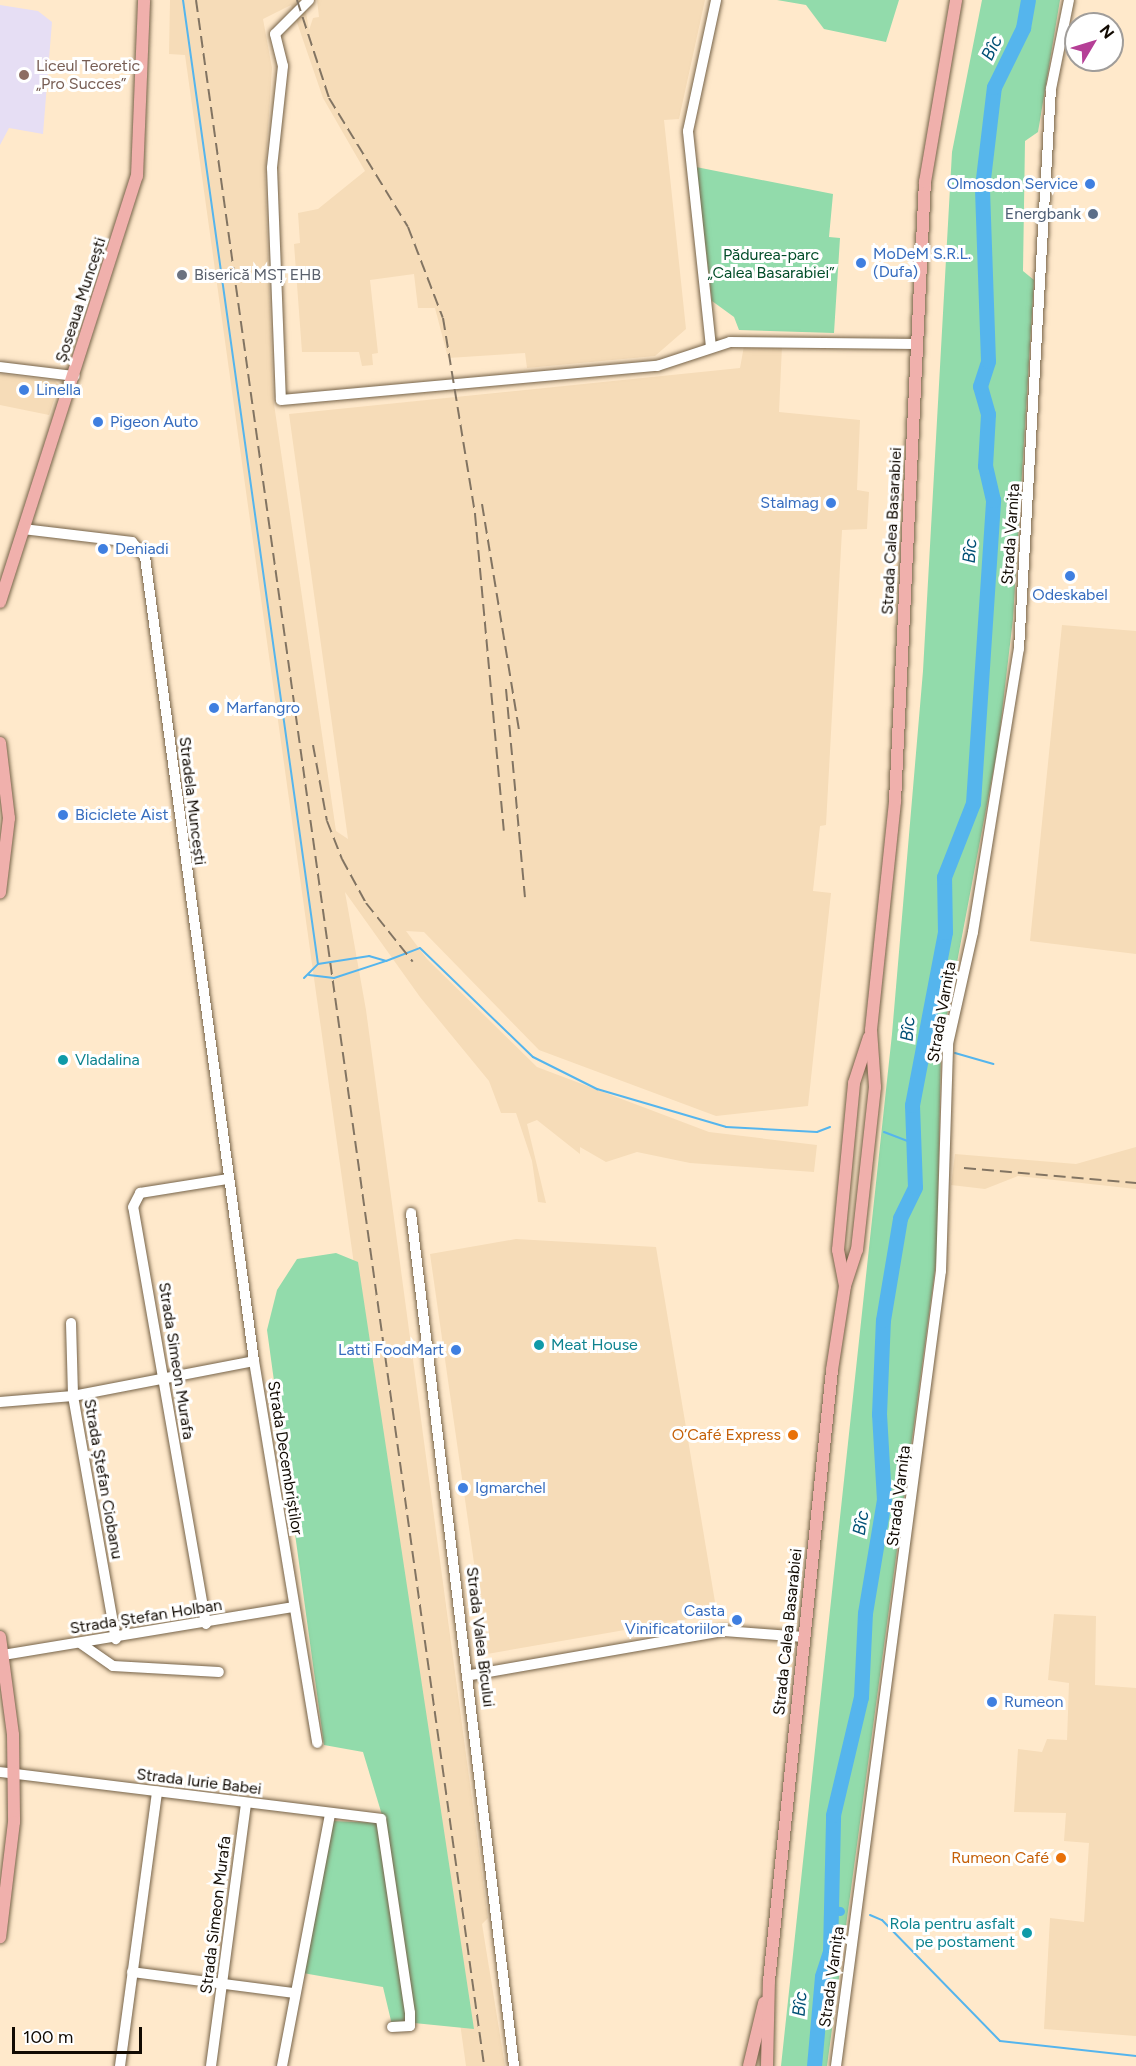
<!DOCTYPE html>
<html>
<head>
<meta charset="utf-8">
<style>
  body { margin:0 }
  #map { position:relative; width:1136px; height:2066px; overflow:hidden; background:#ffe9cb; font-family:Figtree,sans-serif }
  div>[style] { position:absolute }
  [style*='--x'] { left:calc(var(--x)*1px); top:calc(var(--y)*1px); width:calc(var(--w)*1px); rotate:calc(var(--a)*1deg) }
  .built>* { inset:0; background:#f6dcb8 }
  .education>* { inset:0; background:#e6def4 }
  .green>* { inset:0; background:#92dbab }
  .stream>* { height:2px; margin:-1px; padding:0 1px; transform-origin:1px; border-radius:1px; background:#55b5ed }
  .canal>* { height:9px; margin:-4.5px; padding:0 4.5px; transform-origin:4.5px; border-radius:4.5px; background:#55b5ed }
  .river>* { height:15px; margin:-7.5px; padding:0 7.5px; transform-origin:7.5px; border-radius:7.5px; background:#55b5ed }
  .roads { filter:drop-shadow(0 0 2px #766349) drop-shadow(0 0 2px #766349) }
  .minor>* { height:10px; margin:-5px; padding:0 5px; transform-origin:5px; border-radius:5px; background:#fff }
  .major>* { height:12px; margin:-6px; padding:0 6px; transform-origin:6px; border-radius:6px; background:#f0b0ac }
  .rail>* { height:2px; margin-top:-1px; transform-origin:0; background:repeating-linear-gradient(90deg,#827462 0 12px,transparent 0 18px) }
  .dots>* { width:16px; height:16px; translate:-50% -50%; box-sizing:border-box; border:3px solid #fff; border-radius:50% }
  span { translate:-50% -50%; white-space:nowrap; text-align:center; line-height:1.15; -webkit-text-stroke:6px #fff; paint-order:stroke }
  .education-label { font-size:16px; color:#785e54 }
  .left { translate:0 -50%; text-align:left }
  .shop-label { font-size:16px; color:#366cbe }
  .right { translate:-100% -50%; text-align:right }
  .service-label { font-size:16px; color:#4e5e75 }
  .park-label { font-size:16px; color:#044e2a }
  .worship-label { font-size:16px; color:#5b616d }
  .street-label { font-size:16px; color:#110a02 }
  .culture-label { font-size:16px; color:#0d838f }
  .food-label { font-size:16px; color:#c56008 }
  .water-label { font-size:18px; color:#005075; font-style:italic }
  .north { position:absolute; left:1064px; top:12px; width:60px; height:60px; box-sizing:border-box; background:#fff; border:2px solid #a09d9a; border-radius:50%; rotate:52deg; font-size:16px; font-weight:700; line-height:24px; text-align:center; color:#110a02 }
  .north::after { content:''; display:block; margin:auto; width:21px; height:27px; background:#b53f96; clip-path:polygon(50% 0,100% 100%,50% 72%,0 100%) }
  .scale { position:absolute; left:12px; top:2027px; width:130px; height:27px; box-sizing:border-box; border:3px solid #110a02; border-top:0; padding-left:8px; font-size:18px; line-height:21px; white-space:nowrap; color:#110a02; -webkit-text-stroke:4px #fff; paint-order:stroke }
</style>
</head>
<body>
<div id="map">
  <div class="built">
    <i style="clip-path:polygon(170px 0,304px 0,309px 30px,313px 18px,319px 17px,317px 0,705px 0,679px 119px,664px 120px,686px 329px,655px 356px,527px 368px,525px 353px,448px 358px,435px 308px,418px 308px,414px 274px,370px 280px,378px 353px,372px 354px,373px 365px,362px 366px,359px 352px,302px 352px,294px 244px,300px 243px,298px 213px,318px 209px,365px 171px,323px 98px,291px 5px,263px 19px,272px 68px,265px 176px,273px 397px,336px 831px,348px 839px,289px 414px,740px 368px,744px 346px,782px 346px,779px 412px,860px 420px,857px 490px,869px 492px,867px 529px,842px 530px,826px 825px,820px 826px,813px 891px,831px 893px,808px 1106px,716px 1116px,539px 1050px,424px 932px,406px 931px,427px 959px,537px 1067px,709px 1132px,817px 1145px,814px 1172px,690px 1163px,637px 1152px,606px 1162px,580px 1147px,580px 1154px,537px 1120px,527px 1124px,546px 1203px,538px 1202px,532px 1161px,516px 1113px,501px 1113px,489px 1081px,420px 997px,345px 892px,366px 1010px,488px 1918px,482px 1924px,505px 2066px,466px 2066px,185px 55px,169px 54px)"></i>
    <i style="clip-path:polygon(0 374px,55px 381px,59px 385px,49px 415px,0 405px)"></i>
    <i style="clip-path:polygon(1062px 625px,1136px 631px,1136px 954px,1030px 941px)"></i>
    <i style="clip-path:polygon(1136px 1147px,1136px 1189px,1018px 1176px,985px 1189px,951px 1185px,955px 1154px,1076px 1164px)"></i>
    <i style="clip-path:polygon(516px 1239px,656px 1247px,717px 1614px,487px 1654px,430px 1254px)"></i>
    <i style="clip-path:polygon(1054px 1614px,1096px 1616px,1095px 1685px,1136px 1688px,1136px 2036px,1044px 2029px,1050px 1918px,1084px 1922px,1089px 1843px,1064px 1841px,1066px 1813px,1014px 1812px,1018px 1749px,1042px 1752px,1047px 1739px,1067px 1740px,1069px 1683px,1048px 1680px)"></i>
  </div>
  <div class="education">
    <i style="clip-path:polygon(0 5px,38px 11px,52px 22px,43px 134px,9px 128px,0 145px)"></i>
  </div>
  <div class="green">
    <i style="clip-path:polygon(777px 0,899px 0,886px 42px,824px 29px,806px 5px)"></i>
    <i style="clip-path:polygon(982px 0,1060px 0,1038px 132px,1025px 141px,1023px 271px,1034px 280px,1013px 619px,998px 746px,941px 1047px,937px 1255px,827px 2066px,781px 2066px,892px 1034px,923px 671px,952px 152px)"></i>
    <i style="clip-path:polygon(696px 167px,833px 194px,829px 237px,840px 238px,834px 333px,739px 330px,734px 317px,712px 301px)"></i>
    <i style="clip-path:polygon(336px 1253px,358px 1262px,474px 2029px,414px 2023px,382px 1815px,363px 1752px,324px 1745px,267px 1330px,277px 1290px,297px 1259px)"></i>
    <i style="clip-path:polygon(332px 1821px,379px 1823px,407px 2021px,392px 2025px,383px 1987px,297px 1972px)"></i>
  </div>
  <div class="stream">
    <i style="--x:183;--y:0;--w:973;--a:82.03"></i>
    <i style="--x:318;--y:964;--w:52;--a:-8.9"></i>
    <i style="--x:369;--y:956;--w:18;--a:16"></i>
    <i style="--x:386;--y:961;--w:36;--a:-21"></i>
    <i style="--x:420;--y:948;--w:157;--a:44"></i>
    <i style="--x:533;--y:1057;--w:72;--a:26.6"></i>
    <i style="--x:597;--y:1089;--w:134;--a:16.4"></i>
    <i style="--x:726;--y:1127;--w:91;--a:3.1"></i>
    <i style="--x:817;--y:1132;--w:14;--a:-21"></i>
    <i style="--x:309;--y:975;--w:25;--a:7"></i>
    <i style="--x:334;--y:978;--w:55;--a:-18.1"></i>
    <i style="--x:304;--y:978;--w:20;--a:-45"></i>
    <i style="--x:926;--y:1051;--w:14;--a:0"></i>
    <i style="--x:955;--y:1053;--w:40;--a:16"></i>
    <i style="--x:884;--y:1132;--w:28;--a:21"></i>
    <i style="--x:870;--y:1915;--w:13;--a:23"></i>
    <i style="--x:882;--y:1920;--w:169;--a:45.7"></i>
    <i style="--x:1000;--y:2041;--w:137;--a:6.3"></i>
  </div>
  <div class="canal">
    <i style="--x:830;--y:1910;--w:10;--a:6"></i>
  </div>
  <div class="river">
    <i style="--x:814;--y:2066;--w:90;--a:-84.9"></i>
    <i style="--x:822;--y:1976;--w:25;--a:-72"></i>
    <i style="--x:830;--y:1952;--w:137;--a:-88.7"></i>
    <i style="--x:833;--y:1815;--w:121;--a:-76.7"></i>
    <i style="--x:861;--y:1697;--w:84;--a:-87.3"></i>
    <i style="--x:865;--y:1613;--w:115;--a:-80.5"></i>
    <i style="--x:884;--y:1500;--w:86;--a:-93.3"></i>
    <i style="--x:879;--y:1414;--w:94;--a:-87.6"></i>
    <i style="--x:883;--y:1320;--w:103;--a:-80.5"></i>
    <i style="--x:900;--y:1218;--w:34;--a:-64"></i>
    <i style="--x:915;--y:1187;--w:82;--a:-92.1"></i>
    <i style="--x:912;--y:1105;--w:176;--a:-79.2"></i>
    <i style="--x:945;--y:932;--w:55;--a:-91"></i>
    <i style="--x:944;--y:877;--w:79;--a:-68.6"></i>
    <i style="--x:973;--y:803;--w:304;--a:-86.2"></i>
    <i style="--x:993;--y:500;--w:35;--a:-103"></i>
    <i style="--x:985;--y:466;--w:52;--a:-86.7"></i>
    <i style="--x:988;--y:414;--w:29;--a:-106"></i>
    <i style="--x:980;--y:386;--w:26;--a:-72"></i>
    <i style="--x:988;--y:361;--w:174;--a:-92"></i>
    <i style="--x:982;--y:187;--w:101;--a:-83.2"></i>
    <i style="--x:994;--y:87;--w:66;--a:-63.8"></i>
    <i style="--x:1023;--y:28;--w:28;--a:-80"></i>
  </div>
  <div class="roads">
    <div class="minor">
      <i style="--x:309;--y:0;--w:48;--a:135"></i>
      <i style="--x:275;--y:34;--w:33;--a:76"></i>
      <i style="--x:283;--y:66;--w:103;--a:96.2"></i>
      <i style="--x:272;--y:168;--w:232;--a:87.8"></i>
      <i style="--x:281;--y:400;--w:378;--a:-5.2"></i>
      <i style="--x:657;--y:366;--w:77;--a:-18.2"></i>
      <i style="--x:730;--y:342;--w:187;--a:0.6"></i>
      <i style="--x:711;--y:347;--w:217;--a:-96.1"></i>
      <i style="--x:688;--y:131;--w:134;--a:-77.9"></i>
      <i style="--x:0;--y:367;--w:75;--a:6.9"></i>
      <i style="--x:23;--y:529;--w:110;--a:6.8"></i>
      <i style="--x:132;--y:542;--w:20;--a:49"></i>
      <i style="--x:145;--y:557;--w:811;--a:82.28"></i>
      <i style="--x:254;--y:1361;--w:387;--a:80.6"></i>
      <i style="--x:411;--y:1213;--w:859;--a:83.11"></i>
      <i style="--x:71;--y:1323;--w:73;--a:88.4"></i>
      <i style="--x:73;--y:1396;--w:247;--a:80"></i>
      <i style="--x:0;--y:1402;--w:73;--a:-4.7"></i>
      <i style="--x:73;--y:1396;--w:184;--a:-10.9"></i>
      <i style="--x:206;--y:1624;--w:423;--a:-99.9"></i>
      <i style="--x:133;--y:1207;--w:16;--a:-63"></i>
      <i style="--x:140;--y:1193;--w:88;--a:-9.1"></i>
      <i style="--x:80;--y:1643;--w:40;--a:34.9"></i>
      <i style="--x:113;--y:1666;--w:106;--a:3.2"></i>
      <i style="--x:3;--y:1655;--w:295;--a:-9.4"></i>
      <i style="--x:471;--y:1675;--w:257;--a:-9.9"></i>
      <i style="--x:724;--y:1631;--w:80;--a:4.3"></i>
      <i style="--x:0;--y:1772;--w:384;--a:7"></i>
      <i style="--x:381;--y:1819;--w:196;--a:81.5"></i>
      <i style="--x:410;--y:2013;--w:13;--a:90"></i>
      <i style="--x:410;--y:2026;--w:18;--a:177"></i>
      <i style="--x:132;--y:1972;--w:163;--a:7.4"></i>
      <i style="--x:120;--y:2066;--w:277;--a:-82.3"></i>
      <i style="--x:211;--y:2066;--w:264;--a:-82.4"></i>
      <i style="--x:282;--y:2066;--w:256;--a:-79.2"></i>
      <i style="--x:836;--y:2066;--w:802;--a:-82.48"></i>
      <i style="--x:941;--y:1271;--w:227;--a:-88.2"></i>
      <i style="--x:948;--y:1044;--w:115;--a:-77.4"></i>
      <i style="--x:973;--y:932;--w:287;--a:-80.8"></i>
      <i style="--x:1019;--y:649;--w:561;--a:-86.73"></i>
      <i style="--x:1051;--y:89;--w:91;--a:-78.6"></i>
    </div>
    <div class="major">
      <i style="--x:0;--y:602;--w:447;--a:-72.2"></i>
      <i style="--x:137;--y:176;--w:176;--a:-87.7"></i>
      <i style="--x:0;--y:743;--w:76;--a:83.2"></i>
      <i style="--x:9;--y:818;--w:75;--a:96.9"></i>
      <i style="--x:845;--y:1286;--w:37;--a:-101"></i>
      <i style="--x:838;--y:1250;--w:168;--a:-84.5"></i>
      <i style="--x:854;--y:1083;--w:48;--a:-71.9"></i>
      <i style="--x:0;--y:1637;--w:99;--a:82.4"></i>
      <i style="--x:13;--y:1735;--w:87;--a:89.3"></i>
      <i style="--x:14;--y:1822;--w:116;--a:96.9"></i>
      <i style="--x:749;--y:2066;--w:65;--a:-76.6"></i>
      <i style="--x:767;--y:2066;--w:85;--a:-88.7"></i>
      <i style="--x:769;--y:1981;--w:614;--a:-84.11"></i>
      <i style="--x:832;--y:1370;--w:85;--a:-81.2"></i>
      <i style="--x:845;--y:1286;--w:38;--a:-72"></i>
      <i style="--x:857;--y:1250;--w:164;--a:-83.7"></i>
      <i style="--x:875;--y:1087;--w:57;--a:-94"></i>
      <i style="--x:871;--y:1030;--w:230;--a:-84"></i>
      <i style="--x:895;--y:801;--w:620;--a:-87.23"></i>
      <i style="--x:925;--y:182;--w:185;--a:-80.3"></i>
    </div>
  </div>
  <div class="rail">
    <i style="--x:196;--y:0;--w:2086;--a:82.06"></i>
    <i style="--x:297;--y:0;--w:103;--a:71.9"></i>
    <i style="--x:329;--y:98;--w:151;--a:58.5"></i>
    <i style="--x:408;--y:227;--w:97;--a:69"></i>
    <i style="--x:443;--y:318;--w:199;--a:80.7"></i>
    <i style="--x:475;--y:514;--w:318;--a:84.8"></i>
    <i style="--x:482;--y:504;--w:230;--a:80.7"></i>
    <i style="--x:506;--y:689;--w:209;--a:84.8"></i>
    <i style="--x:313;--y:745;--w:77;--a:79.6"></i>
    <i style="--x:327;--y:821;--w:41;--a:68.5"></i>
    <i style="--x:342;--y:859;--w:50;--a:61.4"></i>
    <i style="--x:366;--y:903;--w:75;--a:51.5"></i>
    <i style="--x:964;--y:1168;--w:173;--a:5"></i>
  </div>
  <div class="dots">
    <i style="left:24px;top:75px;background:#8d6e63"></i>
    <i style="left:1090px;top:184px;background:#3f7fe0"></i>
    <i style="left:1093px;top:214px;background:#5c6f8a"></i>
    <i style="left:861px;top:263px;background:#3f7fe0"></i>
    <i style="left:182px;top:275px;background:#6b7280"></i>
    <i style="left:24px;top:390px;background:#3f7fe0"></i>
    <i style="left:98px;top:422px;background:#3f7fe0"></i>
    <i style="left:831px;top:503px;background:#3f7fe0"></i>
    <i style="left:103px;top:549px;background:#3f7fe0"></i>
    <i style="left:1070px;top:576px;background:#3f7fe0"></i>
    <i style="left:214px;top:708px;background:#3f7fe0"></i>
    <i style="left:63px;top:815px;background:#3f7fe0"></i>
    <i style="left:63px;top:1060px;background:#0f9aa8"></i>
    <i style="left:539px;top:1345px;background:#0f9aa8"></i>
    <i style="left:456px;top:1350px;background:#3f7fe0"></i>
    <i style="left:793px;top:1435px;background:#e8710a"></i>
    <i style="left:463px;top:1488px;background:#3f7fe0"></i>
    <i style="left:737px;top:1620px;background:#3f7fe0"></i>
    <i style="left:992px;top:1702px;background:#3f7fe0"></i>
    <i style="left:1061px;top:1858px;background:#e8710a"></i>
    <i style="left:1027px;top:1933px;background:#0f9aa8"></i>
  </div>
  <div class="education-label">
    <span class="left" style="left:36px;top:75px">Liceul Teoretic<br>„Pro Succes”</span>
  </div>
  <div class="shop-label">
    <span class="right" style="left:1078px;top:184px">Olmosdon Service</span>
    <span class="left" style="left:873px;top:263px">MoDeM S.R.L.<br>(Dufa)</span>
    <span class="left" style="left:36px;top:390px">Linella</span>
    <span class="left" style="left:110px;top:422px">Pigeon Auto</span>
    <span class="right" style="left:819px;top:503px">Stalmag</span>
    <span class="left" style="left:115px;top:549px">Deniadi</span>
    <span style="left:1070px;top:595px">Odeskabel</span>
    <span class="left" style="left:226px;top:708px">Marfangro</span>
    <span class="left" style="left:75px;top:815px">Biciclete Aist</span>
    <span class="right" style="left:444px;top:1350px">Latti FoodMart</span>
    <span class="left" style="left:475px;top:1488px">Igmarchel</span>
    <span class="right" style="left:725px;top:1620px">Casta<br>Vinificatoriilor</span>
    <span class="left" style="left:1004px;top:1702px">Rumeon</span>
  </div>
  <div class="service-label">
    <span class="right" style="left:1081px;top:214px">Energbank</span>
  </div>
  <div class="park-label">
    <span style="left:771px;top:264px">Pădurea-parc<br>„Calea Basarabiei”</span>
  </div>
  <div class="worship-label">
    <span class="left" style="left:194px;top:275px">Biserică MSȚ EHB</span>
  </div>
  <div class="street-label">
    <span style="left:81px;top:300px;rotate:-72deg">Șoseaua Muncești</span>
    <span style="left:892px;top:531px;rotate:-87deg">Strada Calea Basarabiei</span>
    <span style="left:1011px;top:534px;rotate:-86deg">Strada Varnița</span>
    <span style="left:192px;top:801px;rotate:83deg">Stradela Muncești</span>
    <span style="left:942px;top:1012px;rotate:-80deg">Strada Varnița</span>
    <span style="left:176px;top:1361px;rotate:81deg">Strada Simeon Murafa</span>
    <span style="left:285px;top:1458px;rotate:81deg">Strada Decembriștilor</span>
    <span style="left:103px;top:1479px;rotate:80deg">Strada Ștefan Ciobanu</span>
    <span style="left:899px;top:1496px;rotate:-83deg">Strada Varnița</span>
    <span style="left:146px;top:1617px;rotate:-9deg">Strada Ștefan Holban</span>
    <span style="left:788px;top:1632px;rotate:-84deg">Strada Calea Basarabiei</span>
    <span style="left:480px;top:1637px;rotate:83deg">Strada Valea Bîcului</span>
    <span style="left:199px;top:1782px;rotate:7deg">Strada Iurie Babei</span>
    <span style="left:216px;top:1915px;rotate:-83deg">Strada Simeon Murafa</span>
    <span style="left:832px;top:1977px;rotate:-82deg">Strada Varnița</span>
  </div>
  <div class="culture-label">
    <span class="left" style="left:75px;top:1060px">Vladalina</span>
    <span class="left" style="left:551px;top:1345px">Meat House</span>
    <span class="right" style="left:1015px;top:1933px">Rola pentru asfalt<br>pe postament</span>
  </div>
  <div class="food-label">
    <span class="right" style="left:781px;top:1435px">O’Café Express</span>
    <span class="right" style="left:1049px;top:1858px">Rumeon Café</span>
  </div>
  <div class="water-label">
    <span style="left:992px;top:48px;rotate:-64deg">Bîc</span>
    <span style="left:970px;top:551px;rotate:-86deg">Bîc</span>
    <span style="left:908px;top:1029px;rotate:-85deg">Bîc</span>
    <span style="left:861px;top:1523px;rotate:-80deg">Bîc</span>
    <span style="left:800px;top:2004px;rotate:-85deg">Bîc</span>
  </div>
  <div class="north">N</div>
  <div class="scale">100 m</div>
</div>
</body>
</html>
